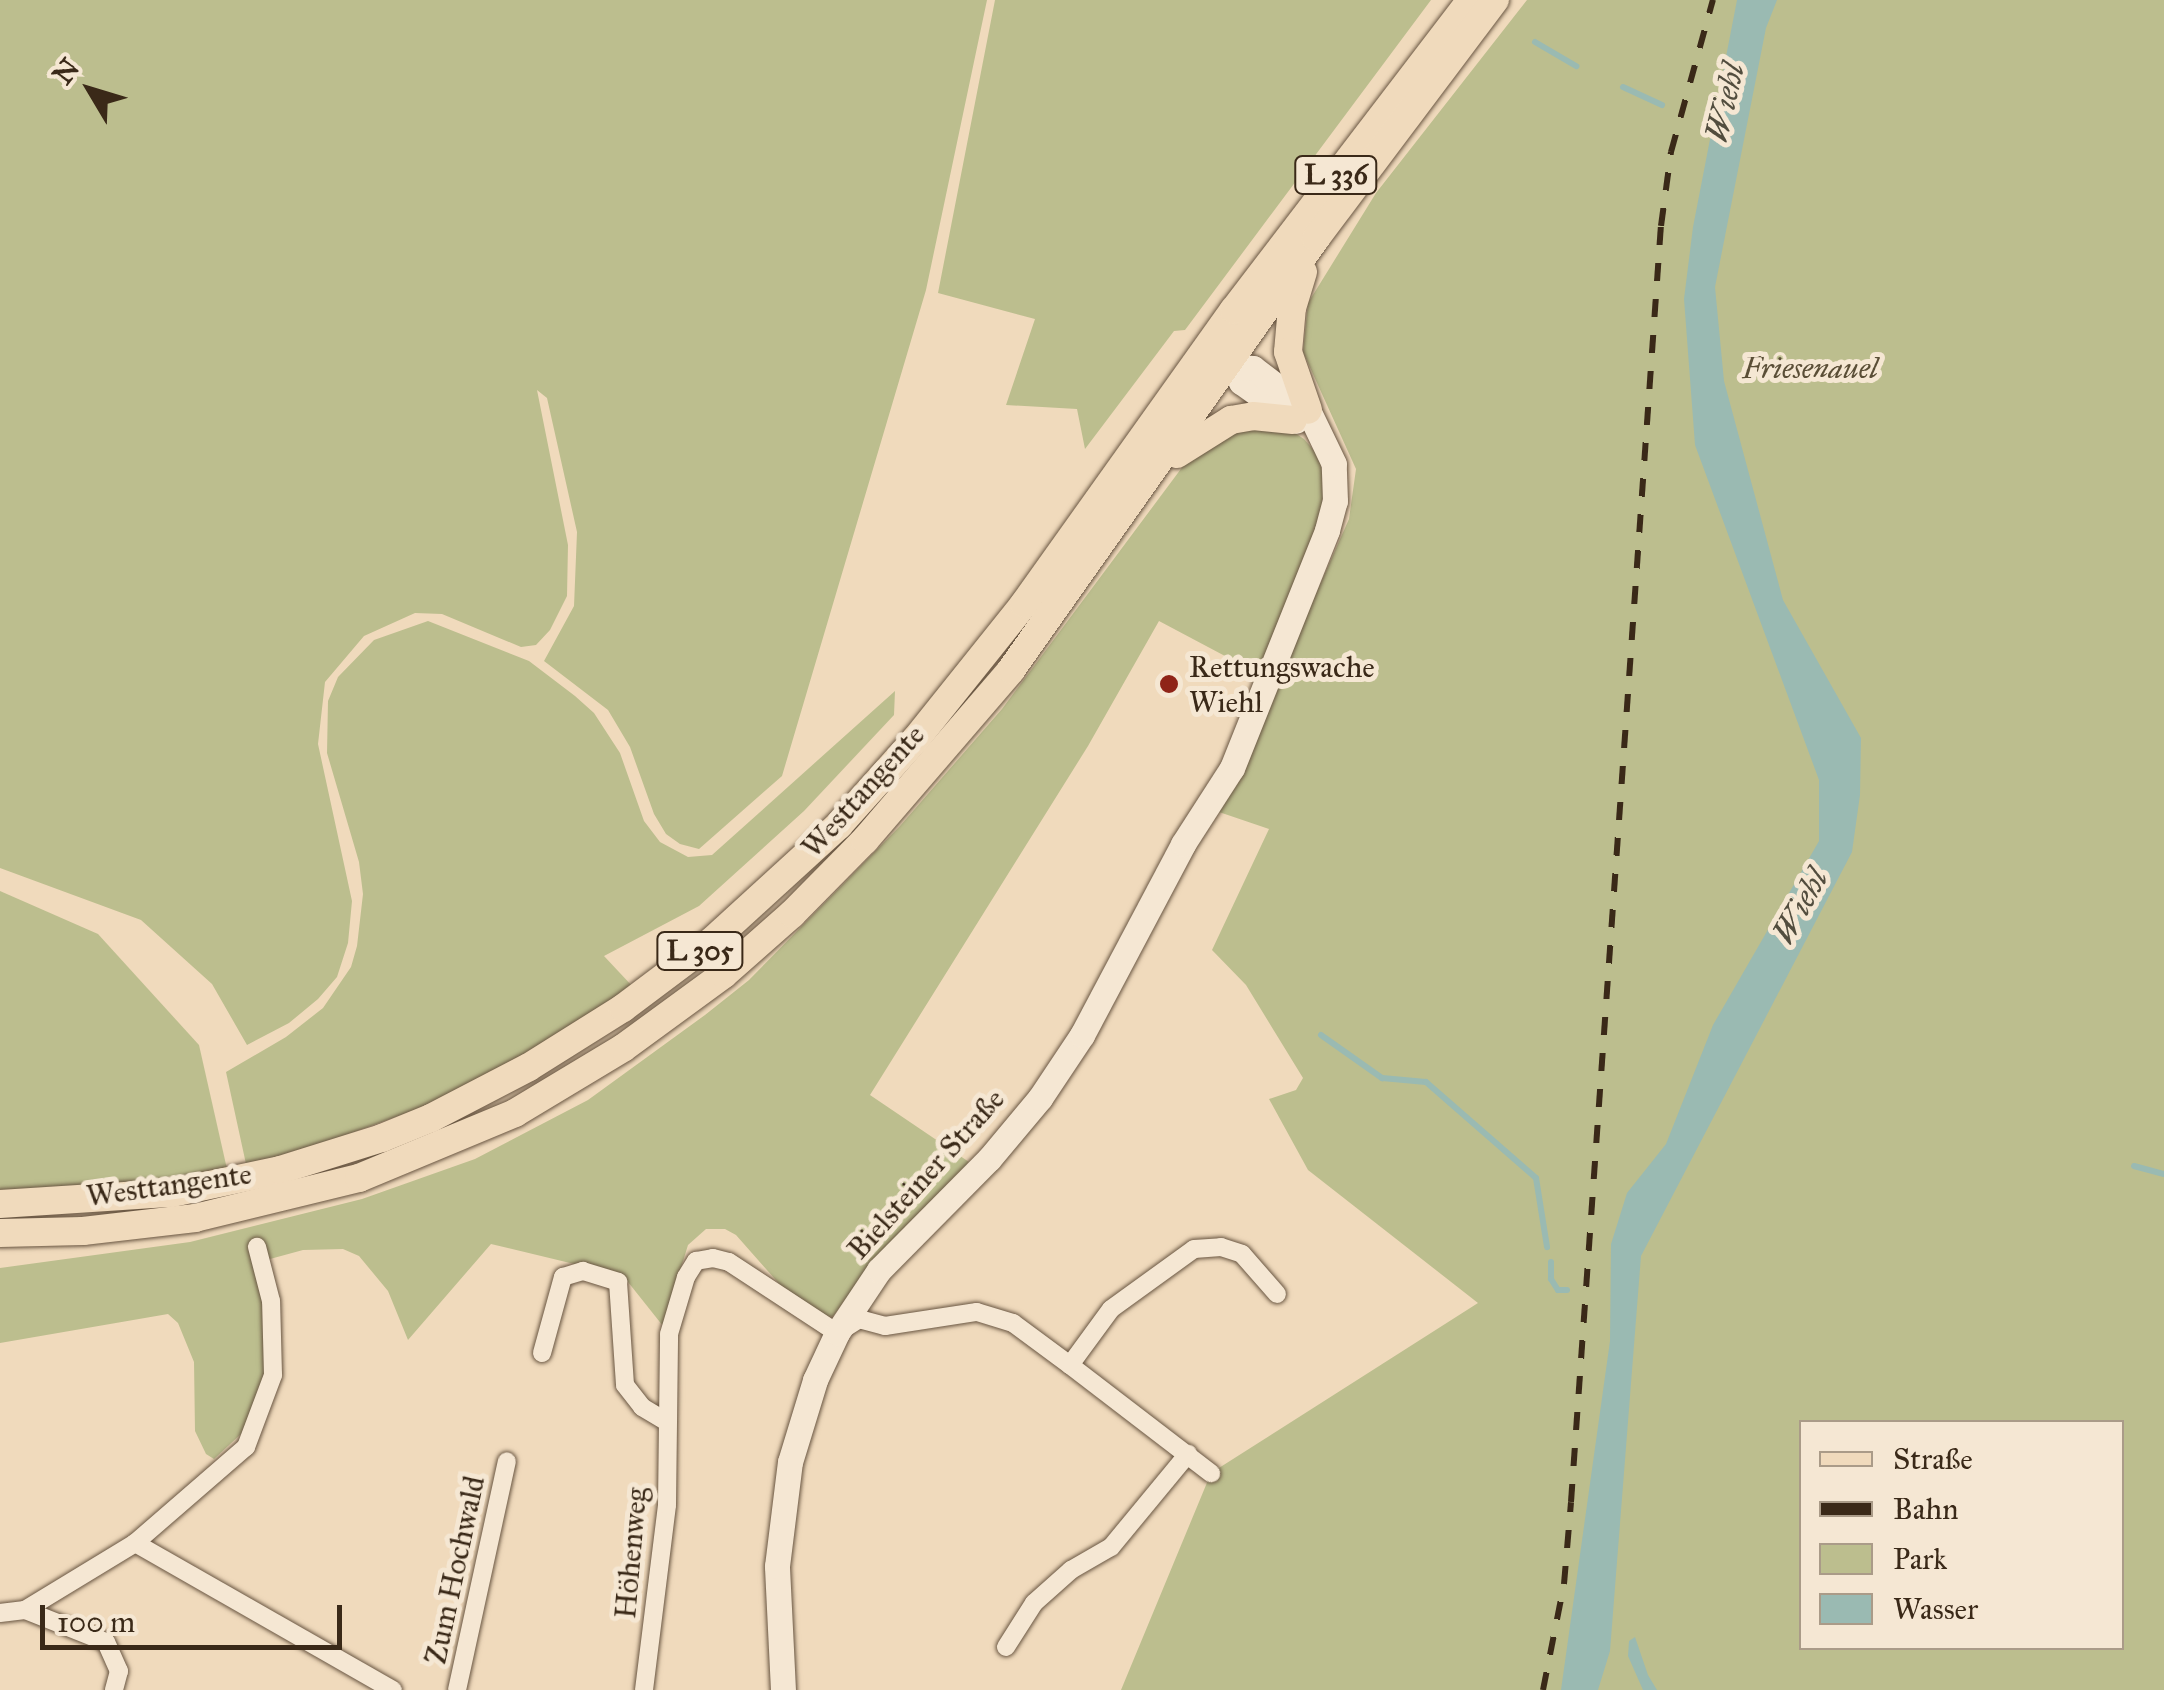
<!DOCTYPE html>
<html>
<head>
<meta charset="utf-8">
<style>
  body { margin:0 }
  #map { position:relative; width:2164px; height:1690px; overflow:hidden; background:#f0dabc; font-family:"IM FELL Great Primer",serif }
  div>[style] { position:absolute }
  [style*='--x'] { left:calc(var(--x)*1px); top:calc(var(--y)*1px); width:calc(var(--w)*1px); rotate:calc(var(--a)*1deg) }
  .green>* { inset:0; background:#bcbe8e }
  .water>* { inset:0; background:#9abab2 }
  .stream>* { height:6px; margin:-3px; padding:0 3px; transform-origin:3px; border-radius:3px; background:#9abab2 }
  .roads { filter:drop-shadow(0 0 2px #685541) drop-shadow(0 0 2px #685541) }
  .street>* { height:18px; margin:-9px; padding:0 9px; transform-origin:9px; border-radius:9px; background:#f5e7d3 }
  .secondary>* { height:25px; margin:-12.5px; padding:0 12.5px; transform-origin:12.5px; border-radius:12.5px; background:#f5e7d3 }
  .primary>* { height:28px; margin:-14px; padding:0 14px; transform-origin:14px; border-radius:14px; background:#f0dabc }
  .rail>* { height:6px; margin-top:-3px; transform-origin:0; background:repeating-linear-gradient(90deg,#3a2918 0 18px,transparent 0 36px) }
  .dots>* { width:28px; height:28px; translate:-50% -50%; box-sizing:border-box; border:5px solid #f5e7d3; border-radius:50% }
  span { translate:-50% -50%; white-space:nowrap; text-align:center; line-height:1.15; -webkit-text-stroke:10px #f5e7d3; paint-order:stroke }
  .shield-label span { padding:2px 8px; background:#f5e7d3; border:2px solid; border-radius:8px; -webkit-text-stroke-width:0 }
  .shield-label { font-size:28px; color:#3a2918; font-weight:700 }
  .park-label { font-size:30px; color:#5a4e36; font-style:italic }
  .poi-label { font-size:30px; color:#3a2918 }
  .left { translate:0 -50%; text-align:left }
  .street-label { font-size:30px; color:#3a2918 }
  .water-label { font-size:32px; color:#524d3e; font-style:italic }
  .legend { position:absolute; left:1799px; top:1420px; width:325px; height:230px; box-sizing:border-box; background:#f5e7d3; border:2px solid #aa9b88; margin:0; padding:12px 18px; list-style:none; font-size:30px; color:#3a2918 }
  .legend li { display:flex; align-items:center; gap:20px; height:50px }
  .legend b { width:50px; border:2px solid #aa9b88 }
  .north { position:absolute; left:40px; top:40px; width:100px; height:100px; -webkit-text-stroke:8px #f5e7d3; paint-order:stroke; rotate:308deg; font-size:28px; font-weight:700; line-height:40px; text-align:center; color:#3a2918 }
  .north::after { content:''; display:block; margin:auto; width:35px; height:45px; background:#3a2918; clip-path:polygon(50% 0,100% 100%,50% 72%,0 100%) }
  .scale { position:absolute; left:40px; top:1605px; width:302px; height:45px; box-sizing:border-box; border:5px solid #3a2918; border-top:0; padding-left:12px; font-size:30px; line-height:35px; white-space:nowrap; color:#3a2918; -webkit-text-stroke:8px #f5e7d3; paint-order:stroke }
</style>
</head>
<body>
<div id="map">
  <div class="green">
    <i style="clip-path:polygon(0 0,987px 0,926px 290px,782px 776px,699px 849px,680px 844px,666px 834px,654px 814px,630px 747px,608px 710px,544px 661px,574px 606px,577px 532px,547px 398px,537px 390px,568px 545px,567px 596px,550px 630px,536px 645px,521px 647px,442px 614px,415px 613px,364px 636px,325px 682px,318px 744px,352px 901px,348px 943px,337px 977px,318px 999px,289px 1023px,247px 1045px,212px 984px,141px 920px,0 868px)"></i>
    <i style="clip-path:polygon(995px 0,1431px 0,1185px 330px,1174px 331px,1085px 449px,1077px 409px,1006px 405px,1035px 319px,938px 293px)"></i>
    <i style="clip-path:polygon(evenodd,1527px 0,2164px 0,2164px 1690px,1121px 1690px,1211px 1473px,1478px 1303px,1308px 1170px,1269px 1099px,1296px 1090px,1303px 1078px,1246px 985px,1212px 950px,1269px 829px,1219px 812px,1349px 519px,1356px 469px,1303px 352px,1308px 303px,1376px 193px,1527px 0,1802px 1422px,2122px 1422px,2122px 1648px,1802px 1648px,1802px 1422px)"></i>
    <i style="clip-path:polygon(1246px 426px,1292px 431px,1304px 439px,1318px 455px,1326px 487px,1316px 533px,1257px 673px,1159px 621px,1088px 746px,870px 1095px,969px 1162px,899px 1233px,833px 1316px,824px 1318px,782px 1287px,736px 1235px,725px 1229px,706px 1229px,688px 1245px,663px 1326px,628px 1282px,595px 1269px,491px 1244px,408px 1340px,388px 1291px,359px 1256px,343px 1249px,303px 1250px,259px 1262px,273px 1365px,242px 1433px,214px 1459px,206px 1454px,195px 1431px,194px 1362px,178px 1323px,168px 1314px,0 1343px,0 1268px,190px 1242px,362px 1199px,475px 1159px,588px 1100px,705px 1015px,749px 980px,900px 826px,1002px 709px,1198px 446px)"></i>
    <i style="clip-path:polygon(428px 621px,529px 661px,575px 696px,594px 713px,620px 753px,644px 821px,660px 842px,688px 857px,712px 855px,895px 691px,894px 715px,804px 811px,699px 906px,604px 956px,634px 988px,568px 1033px,437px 1102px,282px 1158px,246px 1164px,226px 1072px,286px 1037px,323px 1008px,351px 967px,357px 946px,363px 894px,359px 862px,327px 753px,328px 701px,338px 677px,374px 640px)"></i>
    <i style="clip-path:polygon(0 891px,98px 934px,199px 1045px,227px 1169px,53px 1192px,0 1191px)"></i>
  </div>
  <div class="water">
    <i style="clip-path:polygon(1737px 0,1777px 0,1766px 28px,1715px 287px,1724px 381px,1783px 600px,1861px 738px,1860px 795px,1852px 852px,1641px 1256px,1610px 1651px,1598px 1690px,1561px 1690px,1610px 1341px,1611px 1244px,1627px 1193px,1666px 1144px,1713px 1025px,1819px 841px,1819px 780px,1695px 445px,1684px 299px,1693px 227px)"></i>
    <i style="clip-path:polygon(1635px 1637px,1648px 1675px,1657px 1690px,1643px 1690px,1628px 1656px,1629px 1641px)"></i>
  </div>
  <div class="stream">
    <i style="--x:1535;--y:42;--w:48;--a:30.3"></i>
    <i style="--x:1623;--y:87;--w:43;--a:24.8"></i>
    <i style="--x:1321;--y:1035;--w:75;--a:35.2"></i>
    <i style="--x:1382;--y:1078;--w:44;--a:5.2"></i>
    <i style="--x:1426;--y:1082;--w:146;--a:41.1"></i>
    <i style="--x:1536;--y:1178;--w:70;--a:80.9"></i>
    <i style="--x:2134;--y:1166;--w:31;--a:15"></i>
    <i style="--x:1551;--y:1262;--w:17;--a:90"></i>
    <i style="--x:1551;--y:1279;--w:13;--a:58"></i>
    <i style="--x:1558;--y:1290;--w:9;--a:0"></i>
  </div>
  <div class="roads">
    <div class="street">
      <i style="--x:542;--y:1353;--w:79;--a:-74.6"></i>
      <i style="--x:563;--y:1277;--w:21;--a:-17"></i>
      <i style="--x:583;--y:1271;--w:37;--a:17"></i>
      <i style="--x:618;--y:1282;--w:103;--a:86.1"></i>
      <i style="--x:625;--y:1385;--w:28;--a:52"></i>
      <i style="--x:642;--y:1407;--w:27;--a:31"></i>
      <i style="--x:1070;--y:1365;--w:178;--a:37.5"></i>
      <i style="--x:135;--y:1543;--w:297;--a:29.7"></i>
      <i style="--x:25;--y:1610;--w:87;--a:21.6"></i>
      <i style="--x:106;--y:1642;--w:32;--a:66"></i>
      <i style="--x:119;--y:1671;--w:20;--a:105"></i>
      <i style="--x:0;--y:1613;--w:25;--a:-7"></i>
      <i style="--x:25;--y:1610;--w:129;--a:-31.3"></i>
      <i style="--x:135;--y:1543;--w:147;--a:-40.9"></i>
      <i style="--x:246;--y:1447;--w:77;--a:-69.4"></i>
      <i style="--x:273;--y:1375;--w:74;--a:-91.5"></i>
      <i style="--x:271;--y:1301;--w:56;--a:-104.5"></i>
      <i style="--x:1006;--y:1647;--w:52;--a:-57.5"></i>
      <i style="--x:1034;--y:1603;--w:50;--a:-41.7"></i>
      <i style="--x:1071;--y:1570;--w:46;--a:-29.9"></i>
      <i style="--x:1111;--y:1547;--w:121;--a:-50.4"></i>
      <i style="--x:457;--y:1690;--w:234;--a:-77.7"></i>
      <i style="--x:644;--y:1690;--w:186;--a:-82.9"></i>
      <i style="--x:667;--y:1505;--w:171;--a:-89.3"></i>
      <i style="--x:669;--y:1334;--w:59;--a:-73.4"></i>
      <i style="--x:686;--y:1277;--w:19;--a:-58"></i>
      <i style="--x:696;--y:1261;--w:17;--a:-10"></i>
      <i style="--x:713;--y:1258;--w:16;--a:14"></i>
      <i style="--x:729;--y:1262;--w:129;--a:33.3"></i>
      <i style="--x:837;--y:1333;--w:26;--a:-32"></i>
      <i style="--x:859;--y:1319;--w:27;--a:15"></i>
      <i style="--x:885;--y:1326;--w:93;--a:-8.7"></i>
      <i style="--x:977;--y:1312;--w:38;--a:17"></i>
      <i style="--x:1013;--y:1323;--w:71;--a:36.4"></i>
      <i style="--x:1070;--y:1365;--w:69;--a:-53.8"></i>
      <i style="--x:1111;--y:1309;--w:102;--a:-35.9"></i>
      <i style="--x:1194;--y:1249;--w:27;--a:-4"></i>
      <i style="--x:1221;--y:1247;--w:22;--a:18"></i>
      <i style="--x:1242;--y:1254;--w:53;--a:48.8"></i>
    </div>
    <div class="secondary">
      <i style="--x:1228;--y:353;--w:32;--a:66"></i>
      <i style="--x:1241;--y:382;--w:67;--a:35.3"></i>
      <i style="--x:783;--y:1690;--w:124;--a:-92.8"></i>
      <i style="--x:777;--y:1566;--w:105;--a:-82.9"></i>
      <i style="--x:790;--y:1462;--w:86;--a:-73"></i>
      <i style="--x:815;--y:1380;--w:52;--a:-64.9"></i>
      <i style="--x:837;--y:1333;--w:76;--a:-56.3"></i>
      <i style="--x:879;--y:1270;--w:156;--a:-45.3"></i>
      <i style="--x:989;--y:1159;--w:80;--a:-50.1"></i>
      <i style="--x:1040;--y:1098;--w:76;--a:-56.3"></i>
      <i style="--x:1082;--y:1035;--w:216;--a:-62.1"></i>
      <i style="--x:1183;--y:844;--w:90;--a:-57.2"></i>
      <i style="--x:1232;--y:768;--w:256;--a:-68.2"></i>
      <i style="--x:1327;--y:530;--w:30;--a:-75"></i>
      <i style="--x:1335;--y:501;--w:37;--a:-92"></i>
      <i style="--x:1334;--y:464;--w:60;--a:-115.7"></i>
      <i style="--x:1308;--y:410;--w:69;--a:-142.6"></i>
      <i style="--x:1253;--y:368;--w:40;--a:-175.7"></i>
    </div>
    <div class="primary">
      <i style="--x:1303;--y:272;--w:37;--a:107"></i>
      <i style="--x:1292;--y:307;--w:45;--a:95.1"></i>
      <i style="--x:1288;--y:352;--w:61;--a:71"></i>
      <i style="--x:1177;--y:454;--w:64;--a:-32.2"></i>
      <i style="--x:1231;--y:420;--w:22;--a:-10"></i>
      <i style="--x:1253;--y:416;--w:40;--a:5.7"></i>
      <i style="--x:0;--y:1204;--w:172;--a:-3.7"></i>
      <i style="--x:172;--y:1193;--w:110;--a:-12"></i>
      <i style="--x:280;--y:1170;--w:107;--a:-17.4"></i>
      <i style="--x:382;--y:1138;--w:53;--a:-22.2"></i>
      <i style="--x:431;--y:1118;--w:110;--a:-27.5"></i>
      <i style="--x:529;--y:1067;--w:111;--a:-32.1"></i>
      <i style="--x:623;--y:1008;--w:110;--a:-36.9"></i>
      <i style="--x:711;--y:942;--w:173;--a:-42.4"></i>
      <i style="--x:839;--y:825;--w:115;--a:-48.2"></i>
      <i style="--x:916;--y:739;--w:173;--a:-51.3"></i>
      <i style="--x:1024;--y:604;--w:361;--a:-54.5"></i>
      <i style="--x:1234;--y:310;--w:390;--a:-52.6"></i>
      <i style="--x:0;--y:1233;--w:83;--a:-1.4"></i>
      <i style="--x:83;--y:1231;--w:113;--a:-6.6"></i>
      <i style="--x:195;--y:1218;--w:169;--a:-13.7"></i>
      <i style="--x:359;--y:1178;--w:169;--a:-22.6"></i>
      <i style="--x:515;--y:1113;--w:126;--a:-31"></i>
      <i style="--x:623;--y:1048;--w:125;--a:-36.2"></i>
      <i style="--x:724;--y:974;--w:91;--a:-41.4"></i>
      <i style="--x:792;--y:914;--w:104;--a:-45.4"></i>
      <i style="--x:865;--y:840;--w:224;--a:-49.3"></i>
      <i style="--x:1011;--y:670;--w:529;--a:-54.78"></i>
      <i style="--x:1316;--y:238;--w:298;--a:-53.1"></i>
    </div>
  </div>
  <div class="rail">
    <i style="--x:1543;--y:1690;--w:108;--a:-78.8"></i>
    <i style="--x:1564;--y:1584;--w:82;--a:-85.1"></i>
    <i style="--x:1571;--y:1502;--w:1279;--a:-85.97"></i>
    <i style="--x:1661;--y:226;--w:75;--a:-82.3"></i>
    <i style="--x:1671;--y:152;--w:158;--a:-74.6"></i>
  </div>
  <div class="dots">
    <i style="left:1169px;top:684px;background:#8f2418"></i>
  </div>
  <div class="shield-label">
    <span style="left:1336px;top:175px">L 336</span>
    <span style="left:700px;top:951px">L 305</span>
  </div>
  <div class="park-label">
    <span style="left:1810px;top:368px">Friesenauel</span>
  </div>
  <div class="poi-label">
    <span class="left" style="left:1189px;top:684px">Rettungswache<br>Wiehl</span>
  </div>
  <div class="street-label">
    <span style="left:863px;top:791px;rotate:-48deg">Westtangente</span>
    <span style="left:926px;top:1174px;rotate:-48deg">Bielsteiner Straße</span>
    <span style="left:169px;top:1185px;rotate:-8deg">Westtangente</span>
    <span style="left:631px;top:1553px;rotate:-85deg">Höhenweg</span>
    <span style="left:455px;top:1570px;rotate:-78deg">Zum Hochwald</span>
  </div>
  <div class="water-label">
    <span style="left:1726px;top:103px;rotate:-77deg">Wiehl</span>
    <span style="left:1801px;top:907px;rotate:-61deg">Wiehl</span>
  </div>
  <ul class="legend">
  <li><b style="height:12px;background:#f0dabc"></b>Straße</li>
  <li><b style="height:12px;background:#3a2918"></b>Bahn</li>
  <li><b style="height:28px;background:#bcbe8e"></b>Park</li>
  <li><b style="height:28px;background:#9abab2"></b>Wasser</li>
  </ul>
  <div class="north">N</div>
  <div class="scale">100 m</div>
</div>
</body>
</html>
